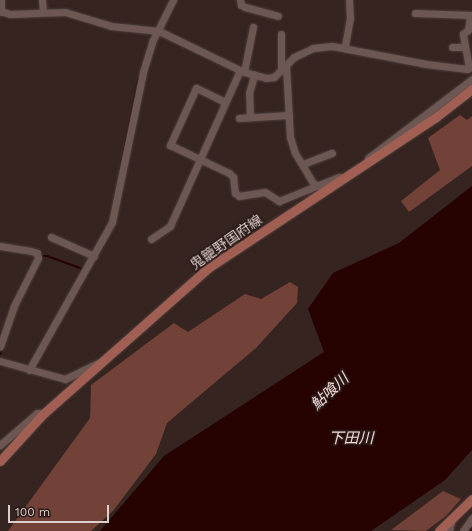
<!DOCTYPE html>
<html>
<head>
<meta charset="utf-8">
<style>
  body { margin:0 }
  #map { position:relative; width:472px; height:531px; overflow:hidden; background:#352420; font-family:"Work Sans","Noto Sans JP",sans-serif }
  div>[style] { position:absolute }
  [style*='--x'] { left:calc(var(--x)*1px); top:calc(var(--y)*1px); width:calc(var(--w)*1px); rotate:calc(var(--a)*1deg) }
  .green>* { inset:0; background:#724239 }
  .water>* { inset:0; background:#260201 }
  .stream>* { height:2px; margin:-1px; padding:0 1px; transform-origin:1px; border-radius:1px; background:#260201 }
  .roads { filter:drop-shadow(0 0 1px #4e3f3c) drop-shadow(0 0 1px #4e3f3c) }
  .minor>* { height:7px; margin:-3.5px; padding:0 3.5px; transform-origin:3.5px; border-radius:3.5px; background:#6c5753 }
  .major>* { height:9px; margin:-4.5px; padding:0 4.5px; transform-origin:4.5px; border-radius:4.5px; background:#a15f53 }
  span { translate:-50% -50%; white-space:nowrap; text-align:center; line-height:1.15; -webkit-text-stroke:3.5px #2b1a17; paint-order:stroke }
  .street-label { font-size:14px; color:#dbcfcc }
  .water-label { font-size:15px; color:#f3dbd6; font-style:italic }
  .scale { position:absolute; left:8px; top:505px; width:101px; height:18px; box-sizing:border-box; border:2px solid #dbcfcc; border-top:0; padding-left:5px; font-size:12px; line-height:14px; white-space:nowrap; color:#dbcfcc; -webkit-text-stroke:3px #2b1a17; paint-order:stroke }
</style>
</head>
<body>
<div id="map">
  <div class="green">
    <i style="clip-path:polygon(460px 115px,467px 120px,472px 116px,472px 166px,409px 212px,401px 201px,440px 170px,428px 138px)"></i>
    <i style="clip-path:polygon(290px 282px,298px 287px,297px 303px,256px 348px,167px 423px,156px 454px,113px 511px,91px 531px,8px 531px,90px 418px,91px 385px,174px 323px,188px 332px,245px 294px,261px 299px)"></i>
    <i style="clip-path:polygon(443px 491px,461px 499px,446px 516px,426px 531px,391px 530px)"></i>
  </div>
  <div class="water">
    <i style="clip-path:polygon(472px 186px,472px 450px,445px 480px,371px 531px,100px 531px,164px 456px,324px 352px,308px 309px,333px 273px,399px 243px)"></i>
  </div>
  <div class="stream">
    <i style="--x:120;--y:169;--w:92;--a:-78.7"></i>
    <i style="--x:40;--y:260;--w:5;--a:-53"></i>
    <i style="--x:43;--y:256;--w:4;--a:0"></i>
    <i style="--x:47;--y:256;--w:38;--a:20"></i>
    <i style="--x:0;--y:354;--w:7;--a:-63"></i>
    <i style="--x:469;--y:531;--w:4;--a:-45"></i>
  </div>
  <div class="roads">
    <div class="minor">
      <i style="--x:1;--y:0;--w:12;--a:90"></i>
      <i style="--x:42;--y:0;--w:11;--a:85"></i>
      <i style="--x:240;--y:0;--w:5;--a:79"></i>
      <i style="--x:241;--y:5;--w:4;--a:27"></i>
      <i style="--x:245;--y:7;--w:34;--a:15"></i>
      <i style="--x:0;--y:11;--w:10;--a:17"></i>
      <i style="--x:10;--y:14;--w:55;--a:-2.1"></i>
      <i style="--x:65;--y:12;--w:48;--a:16.9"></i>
      <i style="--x:111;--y:26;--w:48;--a:5.9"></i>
      <i style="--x:159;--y:31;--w:94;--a:25.8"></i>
      <i style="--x:244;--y:72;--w:23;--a:15"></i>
      <i style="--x:266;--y:78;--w:8;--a:-7"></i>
      <i style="--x:274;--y:77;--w:28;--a:-45"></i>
      <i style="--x:294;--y:57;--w:21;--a:-25"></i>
      <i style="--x:313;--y:48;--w:19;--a:-6"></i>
      <i style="--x:332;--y:46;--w:96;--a:10.8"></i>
      <i style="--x:426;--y:64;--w:41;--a:7"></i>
      <i style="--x:467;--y:69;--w:6;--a:-31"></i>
      <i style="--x:415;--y:13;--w:57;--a:2"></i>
      <i style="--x:345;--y:46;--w:27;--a:-80"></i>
      <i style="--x:350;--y:19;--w:19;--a:-93"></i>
      <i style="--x:452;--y:47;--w:12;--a:0"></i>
      <i style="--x:286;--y:66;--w:71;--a:86.8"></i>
      <i style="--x:290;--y:137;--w:17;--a:73"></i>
      <i style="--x:295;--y:153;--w:35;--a:59"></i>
      <i style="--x:313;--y:183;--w:6;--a:31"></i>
      <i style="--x:469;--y:68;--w:35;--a:-100"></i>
      <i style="--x:463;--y:34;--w:6;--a:-39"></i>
      <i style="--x:468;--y:30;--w:15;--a:-82"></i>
      <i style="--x:281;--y:70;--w:36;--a:-90"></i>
      <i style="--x:244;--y:72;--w:46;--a:-78.7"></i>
      <i style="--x:225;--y:102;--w:32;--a:-154"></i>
      <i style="--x:196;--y:88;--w:63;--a:114.5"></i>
      <i style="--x:170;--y:145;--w:65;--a:25.4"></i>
      <i style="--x:229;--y:173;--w:6;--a:45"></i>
      <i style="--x:233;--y:177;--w:16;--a:83"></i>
      <i style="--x:235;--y:193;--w:5;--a:37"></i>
      <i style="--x:239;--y:196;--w:26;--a:-9"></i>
      <i style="--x:265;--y:192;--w:17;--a:33"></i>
      <i style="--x:279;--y:201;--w:65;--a:-21.8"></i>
      <i style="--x:250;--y:117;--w:24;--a:-92"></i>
      <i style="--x:249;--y:93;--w:19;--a:-74"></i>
      <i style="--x:239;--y:118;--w:50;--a:-3.4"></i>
      <i style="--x:368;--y:158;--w:131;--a:-37.2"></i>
      <i style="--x:303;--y:164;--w:31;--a:-21"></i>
      <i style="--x:51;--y:237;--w:47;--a:23.8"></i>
      <i style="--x:151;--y:239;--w:23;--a:-34"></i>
      <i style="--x:170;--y:226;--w:171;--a:-65.8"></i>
      <i style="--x:0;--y:246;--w:31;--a:9"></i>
      <i style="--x:31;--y:251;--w:6;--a:18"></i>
      <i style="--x:37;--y:253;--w:5;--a:79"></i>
      <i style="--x:38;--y:258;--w:54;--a:116.6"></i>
      <i style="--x:14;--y:306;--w:43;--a:108.9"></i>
      <i style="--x:0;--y:361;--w:67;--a:15.5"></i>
      <i style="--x:65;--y:379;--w:39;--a:-26"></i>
      <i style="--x:29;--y:370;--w:170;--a:-60.7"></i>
      <i style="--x:112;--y:222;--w:153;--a:-78.3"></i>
      <i style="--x:143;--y:72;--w:34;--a:-73"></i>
      <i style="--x:153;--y:40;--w:45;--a:-63.4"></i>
      <i style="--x:0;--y:445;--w:49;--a:-40.9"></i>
      <i style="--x:37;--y:413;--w:8;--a:0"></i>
      <i style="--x:449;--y:531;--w:13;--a:-77"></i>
      <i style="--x:463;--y:531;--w:16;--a:-55"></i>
    </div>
    <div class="major">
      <i style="--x:0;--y:461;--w:62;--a:-47.6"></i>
      <i style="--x:42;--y:415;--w:222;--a:-41.5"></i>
      <i style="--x:208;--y:268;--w:273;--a:-33.5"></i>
      <i style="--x:436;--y:117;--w:46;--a:-37.9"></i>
      <i style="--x:439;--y:531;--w:46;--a:-44.1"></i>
    </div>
  </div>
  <div class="street-label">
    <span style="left:226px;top:242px;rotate:-35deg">鬼籠野国府線</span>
  </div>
  <div class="water-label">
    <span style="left:330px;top:392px;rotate:-43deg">鮎喰川</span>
    <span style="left:351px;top:439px">下田川</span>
  </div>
  <div class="scale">100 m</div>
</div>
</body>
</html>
